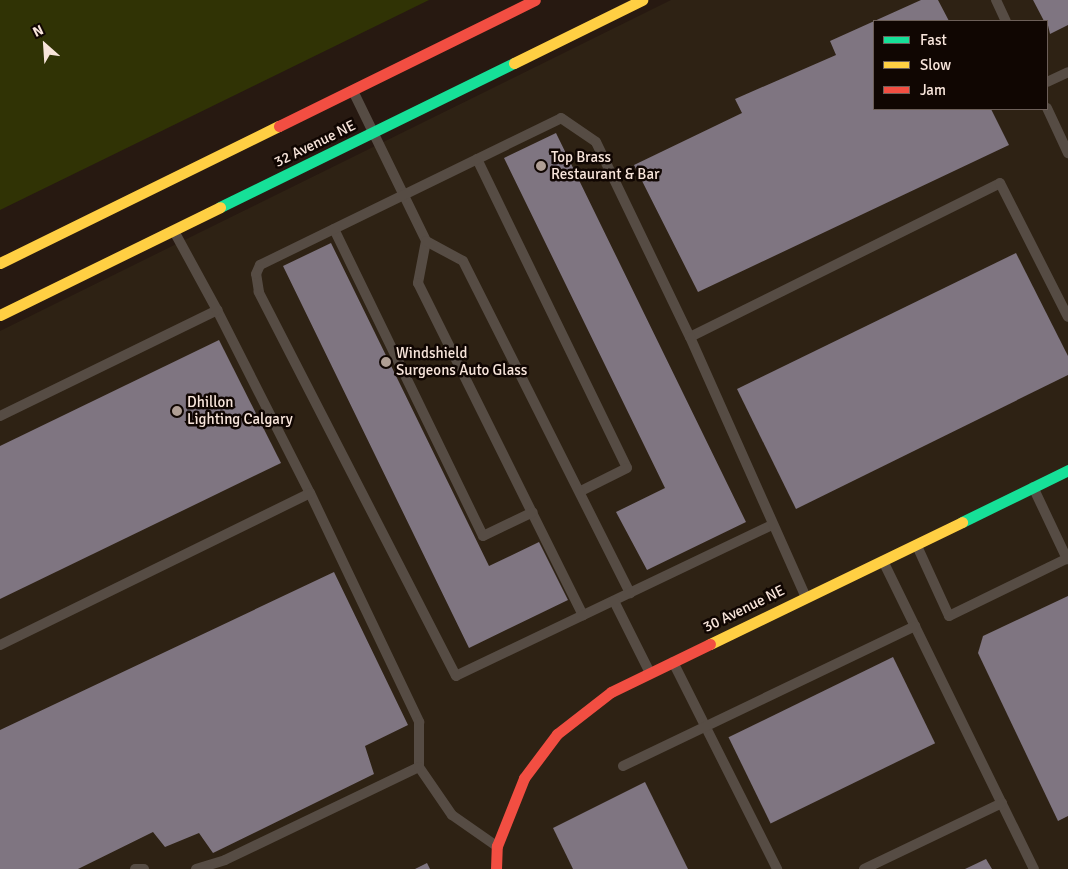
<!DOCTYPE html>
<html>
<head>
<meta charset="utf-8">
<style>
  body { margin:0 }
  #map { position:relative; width:1068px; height:869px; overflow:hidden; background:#271911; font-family:Signika,sans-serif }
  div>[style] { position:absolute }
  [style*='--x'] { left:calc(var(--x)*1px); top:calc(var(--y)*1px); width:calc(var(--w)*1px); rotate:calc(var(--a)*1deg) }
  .industrial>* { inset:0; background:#2e2214 }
  .green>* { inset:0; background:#303305 }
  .building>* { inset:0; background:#7f7581; transform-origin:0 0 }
  .lane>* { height:10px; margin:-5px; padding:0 5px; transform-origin:5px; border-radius:5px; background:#564c44 }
  .fast>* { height:11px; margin:-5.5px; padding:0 5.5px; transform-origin:5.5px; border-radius:5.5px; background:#16e098 }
  .slow>* { height:11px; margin:-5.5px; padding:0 5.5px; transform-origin:5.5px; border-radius:5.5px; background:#ffcf43 }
  .jam>* { height:11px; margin:-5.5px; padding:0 5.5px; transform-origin:5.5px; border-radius:5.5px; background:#f24e42 }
  .dots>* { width:14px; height:14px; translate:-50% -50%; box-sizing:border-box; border:2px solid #100602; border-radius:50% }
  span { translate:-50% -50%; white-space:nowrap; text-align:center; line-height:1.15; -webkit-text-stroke:5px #100602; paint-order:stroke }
  .street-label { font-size:15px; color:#f8e5db }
  .poi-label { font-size:15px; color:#f8e5db }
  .left { translate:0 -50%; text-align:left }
  .legend { position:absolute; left:873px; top:20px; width:175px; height:90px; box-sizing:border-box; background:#100602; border:1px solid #6d5f59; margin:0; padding:6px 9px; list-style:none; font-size:15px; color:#f8e5db }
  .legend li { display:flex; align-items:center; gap:10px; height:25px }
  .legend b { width:25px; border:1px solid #6d5f59 }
  .north { position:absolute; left:20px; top:20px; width:50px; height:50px; -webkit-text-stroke:4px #100602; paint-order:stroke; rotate:334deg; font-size:14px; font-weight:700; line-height:20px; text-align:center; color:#f8e5db }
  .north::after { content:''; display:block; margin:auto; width:18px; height:22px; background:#f8e5db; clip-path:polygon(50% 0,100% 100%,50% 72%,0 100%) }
</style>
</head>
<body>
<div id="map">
  <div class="industrial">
    <i style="clip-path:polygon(evenodd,671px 0,1068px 0,1068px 869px,0 869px,0 331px,671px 0,874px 21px,1047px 21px,1047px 109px,874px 109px,874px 21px)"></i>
  </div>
  <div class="green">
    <i style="clip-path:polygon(0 0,429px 0,0 210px)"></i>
  </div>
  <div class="building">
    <i style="clip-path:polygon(921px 0,938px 0,949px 21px,874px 21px,874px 109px,991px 109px,1009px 145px,698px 292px,634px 165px,742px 113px,735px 99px,836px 55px,830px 41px)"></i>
    <i style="clip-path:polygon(1033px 0,1068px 0,1068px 25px,1050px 34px,1047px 21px,1044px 21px)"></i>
    <i style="clip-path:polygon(556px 133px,746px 522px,647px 570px,616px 512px,665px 488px,504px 158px)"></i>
    <i style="clip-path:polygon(331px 243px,489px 566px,539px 542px,568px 600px,469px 648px,283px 266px)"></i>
    <i style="clip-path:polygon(1016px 253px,1068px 356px,1068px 375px,796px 509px,737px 389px)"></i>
    <i style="clip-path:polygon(219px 340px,281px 463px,0 599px,0 446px)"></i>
    <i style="clip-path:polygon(334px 572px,408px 725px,365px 746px,374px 774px,213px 853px,199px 833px,165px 847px,153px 832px,78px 869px,0 869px,0 730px)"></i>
    <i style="clip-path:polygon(1068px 596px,1068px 816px,1058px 821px,978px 653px,983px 636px)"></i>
    <i style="left:893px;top:657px;width:96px;height:183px;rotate:64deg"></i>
    <i style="clip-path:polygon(645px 782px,688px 869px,573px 869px,553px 828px)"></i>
    <i style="clip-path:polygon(986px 859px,992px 869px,965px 869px)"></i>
    <i style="clip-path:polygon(427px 863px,430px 869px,415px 869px)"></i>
  </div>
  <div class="lane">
    <i style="--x:996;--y:0;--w:23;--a:65"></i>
    <i style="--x:1047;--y:82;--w:23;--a:-25"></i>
    <i style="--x:353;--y:91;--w:167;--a:64"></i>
    <i style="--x:426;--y:241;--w:43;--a:100.8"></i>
    <i style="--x:418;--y:283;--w:371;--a:63.6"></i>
    <i style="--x:1047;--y:108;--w:50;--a:65"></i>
    <i style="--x:477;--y:159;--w:343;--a:64.1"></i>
    <i style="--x:627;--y:468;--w:51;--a:153.4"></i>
    <i style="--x:334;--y:229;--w:341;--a:64.1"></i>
    <i style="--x:483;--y:536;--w:55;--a:-25.6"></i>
    <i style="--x:426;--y:241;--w:42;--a:28.4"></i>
    <i style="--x:463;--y:261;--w:372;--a:63.3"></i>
    <i style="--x:217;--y:310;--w:205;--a:63.1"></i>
    <i style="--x:310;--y:493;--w:254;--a:64.5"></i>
    <i style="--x:419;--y:722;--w:45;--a:90"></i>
    <i style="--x:690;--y:337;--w:346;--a:-26.4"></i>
    <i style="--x:1000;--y:183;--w:150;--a:63.1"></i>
    <i style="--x:0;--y:416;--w:242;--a:-26"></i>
    <i style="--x:217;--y:310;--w:90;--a:-118.6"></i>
    <i style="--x:1033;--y:487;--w:80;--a:64.7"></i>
    <i style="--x:772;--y:525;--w:350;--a:154.5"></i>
    <i style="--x:456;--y:676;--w:432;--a:-117.2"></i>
    <i style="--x:259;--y:292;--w:18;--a:-99"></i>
    <i style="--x:256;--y:274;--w:10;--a:-66"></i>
    <i style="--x:260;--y:265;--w:335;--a:-26"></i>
    <i style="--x:561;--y:118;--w:42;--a:34.4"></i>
    <i style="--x:596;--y:142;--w:216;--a:64.3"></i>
    <i style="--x:690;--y:337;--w:282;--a:66"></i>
    <i style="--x:917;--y:546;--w:77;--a:65.4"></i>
    <i style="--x:949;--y:616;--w:132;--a:-26"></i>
    <i style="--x:883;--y:561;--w:343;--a:63.9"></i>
    <i style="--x:614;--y:601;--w:78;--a:63.4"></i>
    <i style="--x:0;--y:645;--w:345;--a:-26.1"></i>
    <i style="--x:673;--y:662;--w:232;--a:63.3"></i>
    <i style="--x:623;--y:766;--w:324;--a:-25.6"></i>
    <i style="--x:135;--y:869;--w:9;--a:0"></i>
    <i style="--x:196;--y:869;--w:30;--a:-17"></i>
    <i style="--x:225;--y:860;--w:215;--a:-25.6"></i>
    <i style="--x:419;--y:767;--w:58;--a:55.5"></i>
    <i style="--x:452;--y:815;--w:52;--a:34.9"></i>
    <i style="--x:864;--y:869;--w:153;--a:-25.6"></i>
  </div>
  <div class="fast">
    <i style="--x:220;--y:207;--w:327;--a:-26.1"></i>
    <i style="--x:962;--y:522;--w:118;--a:-26.1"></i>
  </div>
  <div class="slow">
    <i style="--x:514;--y:63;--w:143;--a:-26.2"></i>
    <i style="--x:0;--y:263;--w:311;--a:-26.2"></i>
    <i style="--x:0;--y:315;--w:245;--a:-26.1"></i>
    <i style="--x:710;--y:644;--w:280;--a:-25.8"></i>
  </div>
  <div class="jam">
    <i style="--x:279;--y:126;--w:285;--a:-26.2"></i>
    <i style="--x:496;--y:869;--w:23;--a:-88"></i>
    <i style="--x:497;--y:846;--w:73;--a:-68.3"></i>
    <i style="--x:524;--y:778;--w:55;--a:-53.1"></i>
    <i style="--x:557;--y:734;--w:68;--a:-37.9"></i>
    <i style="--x:611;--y:692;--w:110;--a:-25.9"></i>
  </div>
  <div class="dots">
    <i style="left:541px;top:166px;background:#af9e94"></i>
    <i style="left:386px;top:362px;background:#af9e94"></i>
    <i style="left:177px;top:411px;background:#af9e94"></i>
  </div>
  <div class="street-label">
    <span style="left:315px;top:144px;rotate:-26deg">32 Avenue NE</span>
    <span style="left:744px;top:609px;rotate:-26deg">30 Avenue NE</span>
  </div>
  <div class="poi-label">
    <span class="left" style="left:551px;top:166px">Top Brass<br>Restaurant &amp; Bar</span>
    <span class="left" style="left:396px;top:362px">Windshield<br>Surgeons Auto Glass</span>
    <span class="left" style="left:187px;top:411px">Dhillon<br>Lighting Calgary</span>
  </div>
  <ul class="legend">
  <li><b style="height:6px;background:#16e098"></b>Fast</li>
  <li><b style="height:6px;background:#ffcf43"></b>Slow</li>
  <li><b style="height:6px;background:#f24e42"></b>Jam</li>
  </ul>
  <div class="north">N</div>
</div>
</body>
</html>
